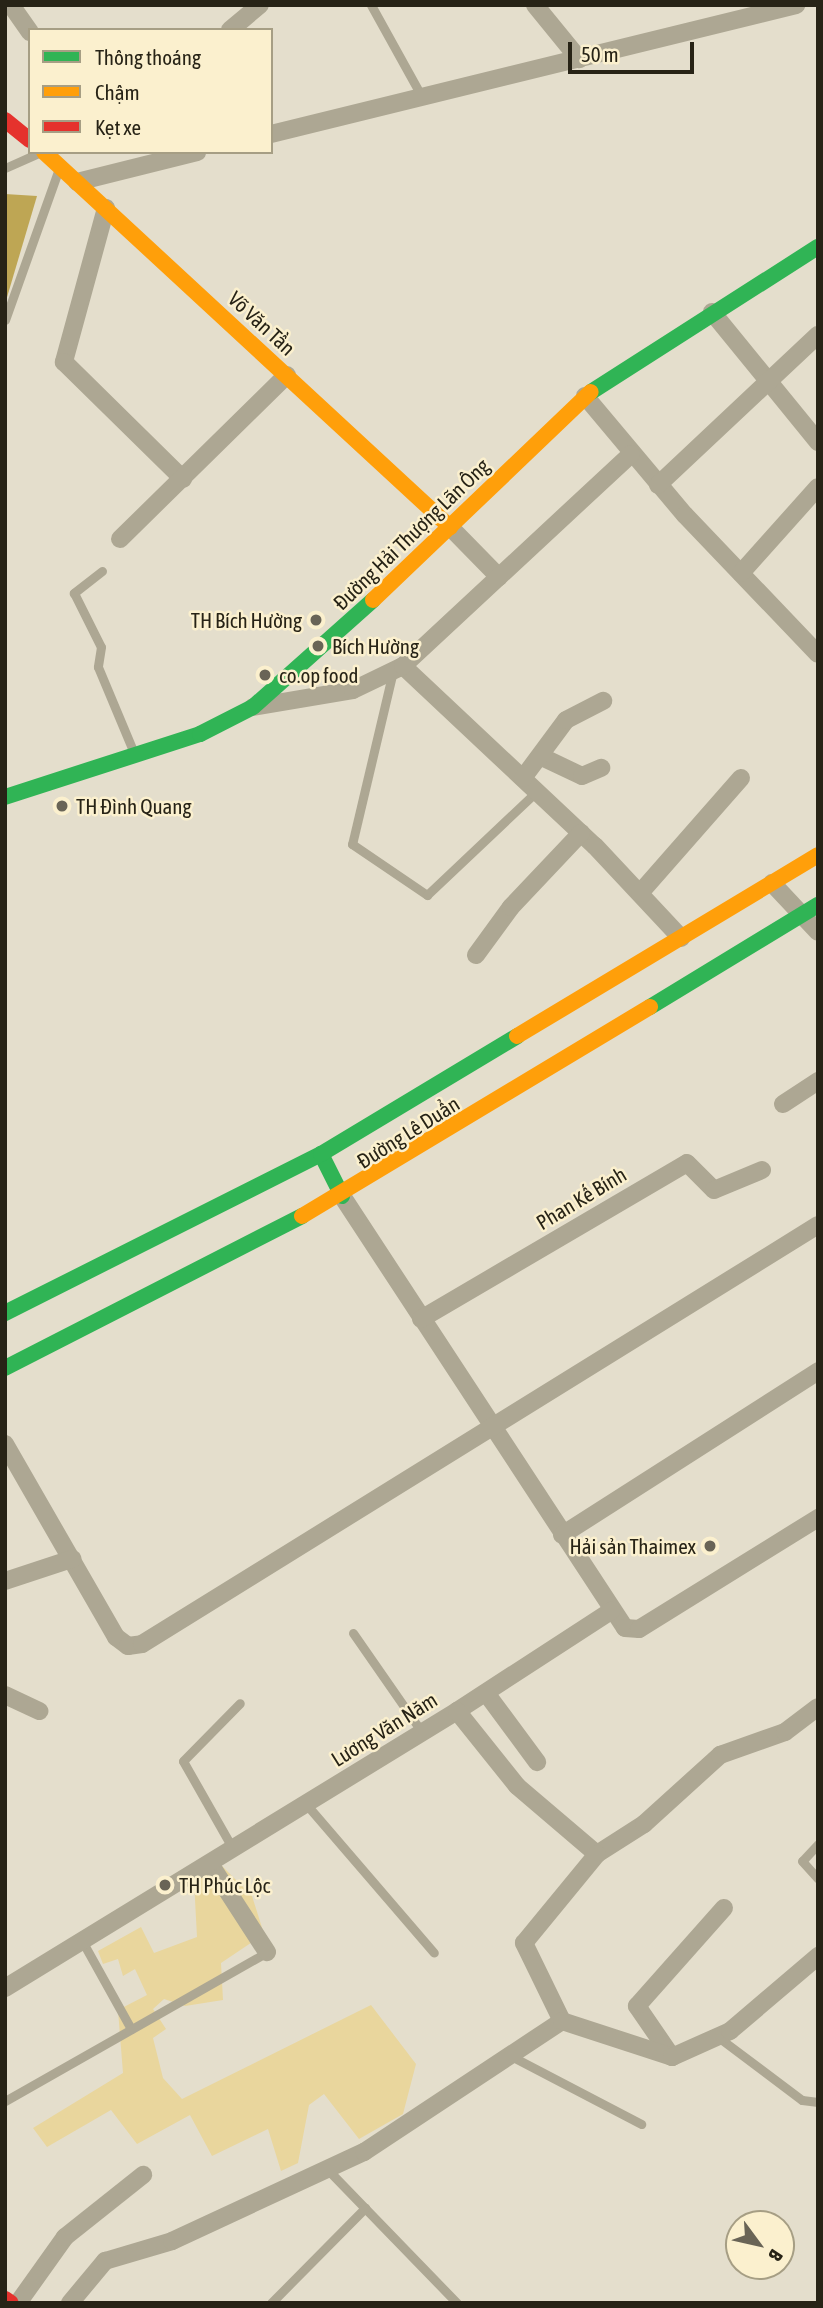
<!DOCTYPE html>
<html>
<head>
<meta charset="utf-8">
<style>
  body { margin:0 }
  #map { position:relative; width:823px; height:2308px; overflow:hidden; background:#e4decc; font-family:"Asap Condensed",sans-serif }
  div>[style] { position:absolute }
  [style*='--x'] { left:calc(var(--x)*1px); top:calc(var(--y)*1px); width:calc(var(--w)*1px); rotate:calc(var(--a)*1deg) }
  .green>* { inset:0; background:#e9d69d }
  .water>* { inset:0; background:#bea654 }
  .lane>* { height:9px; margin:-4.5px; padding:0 4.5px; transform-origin:4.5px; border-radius:4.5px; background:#ada793 }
  .street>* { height:18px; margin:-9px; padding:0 9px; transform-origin:9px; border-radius:9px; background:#ada793 }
  .fast>* { height:16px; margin:-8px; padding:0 8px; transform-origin:8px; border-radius:8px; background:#30b455 }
  .slow>* { height:16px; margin:-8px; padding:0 8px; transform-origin:8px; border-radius:8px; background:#ff9f0a }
  .jam>* { height:16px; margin:-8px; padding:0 8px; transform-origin:8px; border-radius:8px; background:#e5322d }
  .dots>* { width:19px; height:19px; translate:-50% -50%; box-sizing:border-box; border:4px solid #fbf0ce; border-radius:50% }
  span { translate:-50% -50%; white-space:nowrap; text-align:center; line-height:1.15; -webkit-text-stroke:5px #fbf0ce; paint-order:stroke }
  .street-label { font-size:21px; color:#272316 }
  .poi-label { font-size:21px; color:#272316 }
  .right { translate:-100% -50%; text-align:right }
  .left { translate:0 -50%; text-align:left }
  .frame { position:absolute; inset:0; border:7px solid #272316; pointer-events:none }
  .legend { position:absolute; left:28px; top:28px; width:245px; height:126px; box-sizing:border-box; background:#fbf0ce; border:2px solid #a69e84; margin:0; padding:9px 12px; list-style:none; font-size:21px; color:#272316 }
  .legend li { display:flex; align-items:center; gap:14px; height:35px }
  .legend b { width:35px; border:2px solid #a69e84 }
  .north { position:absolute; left:725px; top:2210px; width:70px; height:70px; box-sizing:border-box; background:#fbf0ce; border:2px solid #a69e84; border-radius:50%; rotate:123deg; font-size:19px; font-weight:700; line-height:28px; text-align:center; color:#272316 }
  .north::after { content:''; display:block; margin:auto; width:24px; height:32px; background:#696456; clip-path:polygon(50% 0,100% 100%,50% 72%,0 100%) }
  .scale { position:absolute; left:568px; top:42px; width:126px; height:32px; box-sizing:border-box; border:4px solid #272316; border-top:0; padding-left:9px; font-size:21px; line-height:24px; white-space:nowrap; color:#272316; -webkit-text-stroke:5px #fbf0ce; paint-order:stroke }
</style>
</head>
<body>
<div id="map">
  <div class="green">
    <i style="clip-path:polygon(221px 1865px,252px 1896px,264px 1934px,221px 1963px,223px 2000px,185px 2006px,164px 1999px,153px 2009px,166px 2029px,153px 2038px,163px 2078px,182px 2099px,371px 2005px,416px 2064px,403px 2114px,359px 2139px,324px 2094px,309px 2105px,298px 2163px,281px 2171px,268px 2129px,212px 2156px,190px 2115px,137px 2144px,111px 2110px,47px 2147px,33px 2128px,123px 2073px,118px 2010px,147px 1995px,135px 1969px,123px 1976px,118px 1959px,103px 1964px,98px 1951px,141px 1927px,154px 1953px,197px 1937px,194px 1881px)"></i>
  </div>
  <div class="water">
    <i style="clip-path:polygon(5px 194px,37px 196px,5px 304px)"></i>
  </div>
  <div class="lane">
    <i style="--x:371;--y:5;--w:105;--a:61"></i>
    <i style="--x:5;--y:168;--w:39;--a:-24"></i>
    <i style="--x:5;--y:320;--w:158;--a:-70.4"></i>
    <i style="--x:102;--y:571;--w:36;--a:142"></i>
    <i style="--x:74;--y:593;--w:60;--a:63.4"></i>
    <i style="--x:101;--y:647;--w:20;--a:99"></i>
    <i style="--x:98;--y:667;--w:93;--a:67.3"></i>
    <i style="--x:393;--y:671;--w:178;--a:103.3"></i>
    <i style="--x:352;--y:844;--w:91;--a:34.2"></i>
    <i style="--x:427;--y:895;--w:150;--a:-43.4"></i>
    <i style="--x:353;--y:1633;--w:119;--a:55.2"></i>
    <i style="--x:306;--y:1804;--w:196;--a:49.3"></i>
    <i style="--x:818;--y:1844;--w:23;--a:133"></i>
    <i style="--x:802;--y:1861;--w:24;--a:48"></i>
    <i style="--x:233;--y:1849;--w:101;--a:-119.6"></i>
    <i style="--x:183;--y:1761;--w:81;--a:-45.5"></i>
    <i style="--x:81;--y:1939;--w:103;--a:60.9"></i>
    <i style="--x:718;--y:2037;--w:105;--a:36.9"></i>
    <i style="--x:802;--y:2100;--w:16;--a:7"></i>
    <i style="--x:511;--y:2056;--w:147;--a:27.6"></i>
    <i style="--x:5;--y:2101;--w:301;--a:-29.6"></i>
    <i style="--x:329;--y:2171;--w:184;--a:45.9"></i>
    <i style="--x:271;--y:2303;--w:134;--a:-45.3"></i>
  </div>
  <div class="street">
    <i style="--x:11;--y:5;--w:33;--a:55"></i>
    <i style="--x:535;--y:5;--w:70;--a:50.8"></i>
    <i style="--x:230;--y:30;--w:39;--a:-40"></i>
    <i style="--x:271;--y:134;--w:541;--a:-13.8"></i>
    <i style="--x:77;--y:182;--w:124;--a:-14"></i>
    <i style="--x:106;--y:208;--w:160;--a:105.3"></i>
    <i style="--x:64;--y:362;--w:167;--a:44.5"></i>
    <i style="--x:712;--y:312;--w:168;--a:50.8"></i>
    <i style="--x:585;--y:396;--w:155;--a:50"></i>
    <i style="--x:685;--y:515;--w:192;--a:46.3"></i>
    <i style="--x:658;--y:485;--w:219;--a:-43.2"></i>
    <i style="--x:450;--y:527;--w:70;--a:45.6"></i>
    <i style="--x:120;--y:539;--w:234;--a:-44.5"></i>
    <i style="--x:741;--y:573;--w:115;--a:-48.2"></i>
    <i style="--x:403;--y:666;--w:263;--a:43.2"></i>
    <i style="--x:595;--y:846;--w:126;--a:46.9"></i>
    <i style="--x:253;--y:707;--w:101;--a:-9.6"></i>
    <i style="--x:353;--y:690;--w:55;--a:-25.6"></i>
    <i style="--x:403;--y:666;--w:311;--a:-42.9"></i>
    <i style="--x:542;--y:757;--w:44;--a:25.4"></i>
    <i style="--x:582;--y:776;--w:21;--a:-23"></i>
    <i style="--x:523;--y:778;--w:72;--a:-53.4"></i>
    <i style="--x:566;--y:720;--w:42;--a:-27.2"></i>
    <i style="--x:772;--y:883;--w:67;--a:46.8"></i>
    <i style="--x:640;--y:893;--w:153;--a:-48.7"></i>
    <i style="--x:476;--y:955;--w:59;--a:-53.9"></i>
    <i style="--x:511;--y:907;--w:102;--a:-46.6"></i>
    <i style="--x:783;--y:1104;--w:42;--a:-33.3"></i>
    <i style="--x:342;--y:1196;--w:516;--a:56.77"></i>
    <i style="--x:625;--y:1628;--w:14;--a:4"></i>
    <i style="--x:639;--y:1629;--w:211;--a:-31.8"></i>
    <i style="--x:421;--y:1319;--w:308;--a:-30.4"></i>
    <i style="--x:687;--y:1163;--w:38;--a:45"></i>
    <i style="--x:714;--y:1190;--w:52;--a:-22.6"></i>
    <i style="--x:5;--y:1444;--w:223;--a:60.1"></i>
    <i style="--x:116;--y:1637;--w:15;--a:37"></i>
    <i style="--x:128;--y:1646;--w:14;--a:-8"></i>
    <i style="--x:142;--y:1644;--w:795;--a:-31.79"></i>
    <i style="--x:562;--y:1535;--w:304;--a:-32.6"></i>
    <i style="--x:5;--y:1581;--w:71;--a:-18.2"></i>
    <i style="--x:486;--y:1693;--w:86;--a:53.5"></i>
    <i style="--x:5;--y:1695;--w:38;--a:25"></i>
    <i style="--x:457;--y:1711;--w:184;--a:-33"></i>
    <i style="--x:210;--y:1864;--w:105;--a:57.1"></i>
    <i style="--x:5;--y:1988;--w:530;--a:-31.5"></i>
    <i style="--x:457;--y:1711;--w:96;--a:51.3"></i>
    <i style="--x:517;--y:1786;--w:105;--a:40.4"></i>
    <i style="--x:597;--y:1854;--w:56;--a:-32.6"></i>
    <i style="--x:644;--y:1824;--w:103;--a:-42.2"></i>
    <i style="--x:720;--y:1755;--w:69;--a:-19.5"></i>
    <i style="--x:785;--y:1732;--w:41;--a:-37.1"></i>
    <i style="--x:562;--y:2021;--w:87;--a:-116"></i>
    <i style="--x:524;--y:1943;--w:115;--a:-50.6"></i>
    <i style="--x:672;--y:2057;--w:62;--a:-124.5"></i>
    <i style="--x:637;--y:2006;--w:131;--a:-48.4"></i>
    <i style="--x:18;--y:2303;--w:81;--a:-54.5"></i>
    <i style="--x:65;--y:2237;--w:100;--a:-38.5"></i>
    <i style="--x:70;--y:2303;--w:55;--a:-50.2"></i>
    <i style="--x:105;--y:2261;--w:70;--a:-16.6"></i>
    <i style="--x:172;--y:2241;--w:212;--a:-24.9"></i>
    <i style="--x:364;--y:2152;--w:237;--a:-33.5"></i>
    <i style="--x:562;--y:2021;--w:116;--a:18.1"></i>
    <i style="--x:672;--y:2057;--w:64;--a:-24.1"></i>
    <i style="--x:730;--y:2031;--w:116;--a:-40.4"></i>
  </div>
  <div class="fast">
    <i style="--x:591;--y:392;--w:269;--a:-32.6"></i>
    <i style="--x:5;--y:797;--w:205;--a:-17.9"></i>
    <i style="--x:200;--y:734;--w:59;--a:-27"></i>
    <i style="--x:253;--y:707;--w:161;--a:-41.7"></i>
    <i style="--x:650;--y:1007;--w:197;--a:-31.3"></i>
    <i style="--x:321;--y:1154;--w:47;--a:63.4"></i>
    <i style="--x:5;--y:1313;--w:354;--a:-26.7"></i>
    <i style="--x:321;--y:1154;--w:229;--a:-31"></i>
    <i style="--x:5;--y:1368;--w:334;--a:-27.1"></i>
  </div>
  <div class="slow">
    <i style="--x:44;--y:152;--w:553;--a:42.73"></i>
    <i style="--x:373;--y:600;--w:301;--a:-43.7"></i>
    <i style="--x:517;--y:1036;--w:351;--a:-31"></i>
    <i style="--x:302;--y:1216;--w:406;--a:-31"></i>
  </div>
  <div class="jam">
    <i style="--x:5;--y:120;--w:32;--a:39"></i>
    <i style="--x:5;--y:2299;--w:7;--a:34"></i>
  </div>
  <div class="dots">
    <i style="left:316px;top:620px;background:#696456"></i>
    <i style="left:318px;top:646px;background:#696456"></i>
    <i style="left:265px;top:675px;background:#696456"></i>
    <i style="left:62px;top:806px;background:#696456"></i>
    <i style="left:710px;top:1546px;background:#696456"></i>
    <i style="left:165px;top:1885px;background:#696456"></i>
  </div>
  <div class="street-label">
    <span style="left:262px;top:323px;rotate:43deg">Võ Văn Tần</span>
    <span style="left:411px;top:534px;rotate:-44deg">Đường Hải Thượng Lãn Ông</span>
    <span style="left:408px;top:1132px;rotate:-32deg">Đường Lê Duẩn</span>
    <span style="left:581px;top:1198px;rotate:-31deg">Phan Kế Bính</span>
    <span style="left:384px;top:1729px;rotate:-32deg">Lương Văn Năm</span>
  </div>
  <div class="poi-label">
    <span class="right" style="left:302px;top:620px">TH Bích Hường</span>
    <span class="left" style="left:332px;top:646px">Bích Hường</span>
    <span class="left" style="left:279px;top:675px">co.op food</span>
    <span class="left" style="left:76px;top:806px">TH Đình Quang</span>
    <span class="right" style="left:696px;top:1546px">Hải sản Thaimex</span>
    <span class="left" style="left:179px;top:1885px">TH Phúc Lộc</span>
  </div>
  <div class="frame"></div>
  <ul class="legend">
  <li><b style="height:9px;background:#30b455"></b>Thông thoáng</li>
  <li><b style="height:9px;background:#ff9f0a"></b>Chậm</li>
  <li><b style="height:9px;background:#e5322d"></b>Kẹt xe</li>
  </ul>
  <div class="north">B</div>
  <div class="scale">50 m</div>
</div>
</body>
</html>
